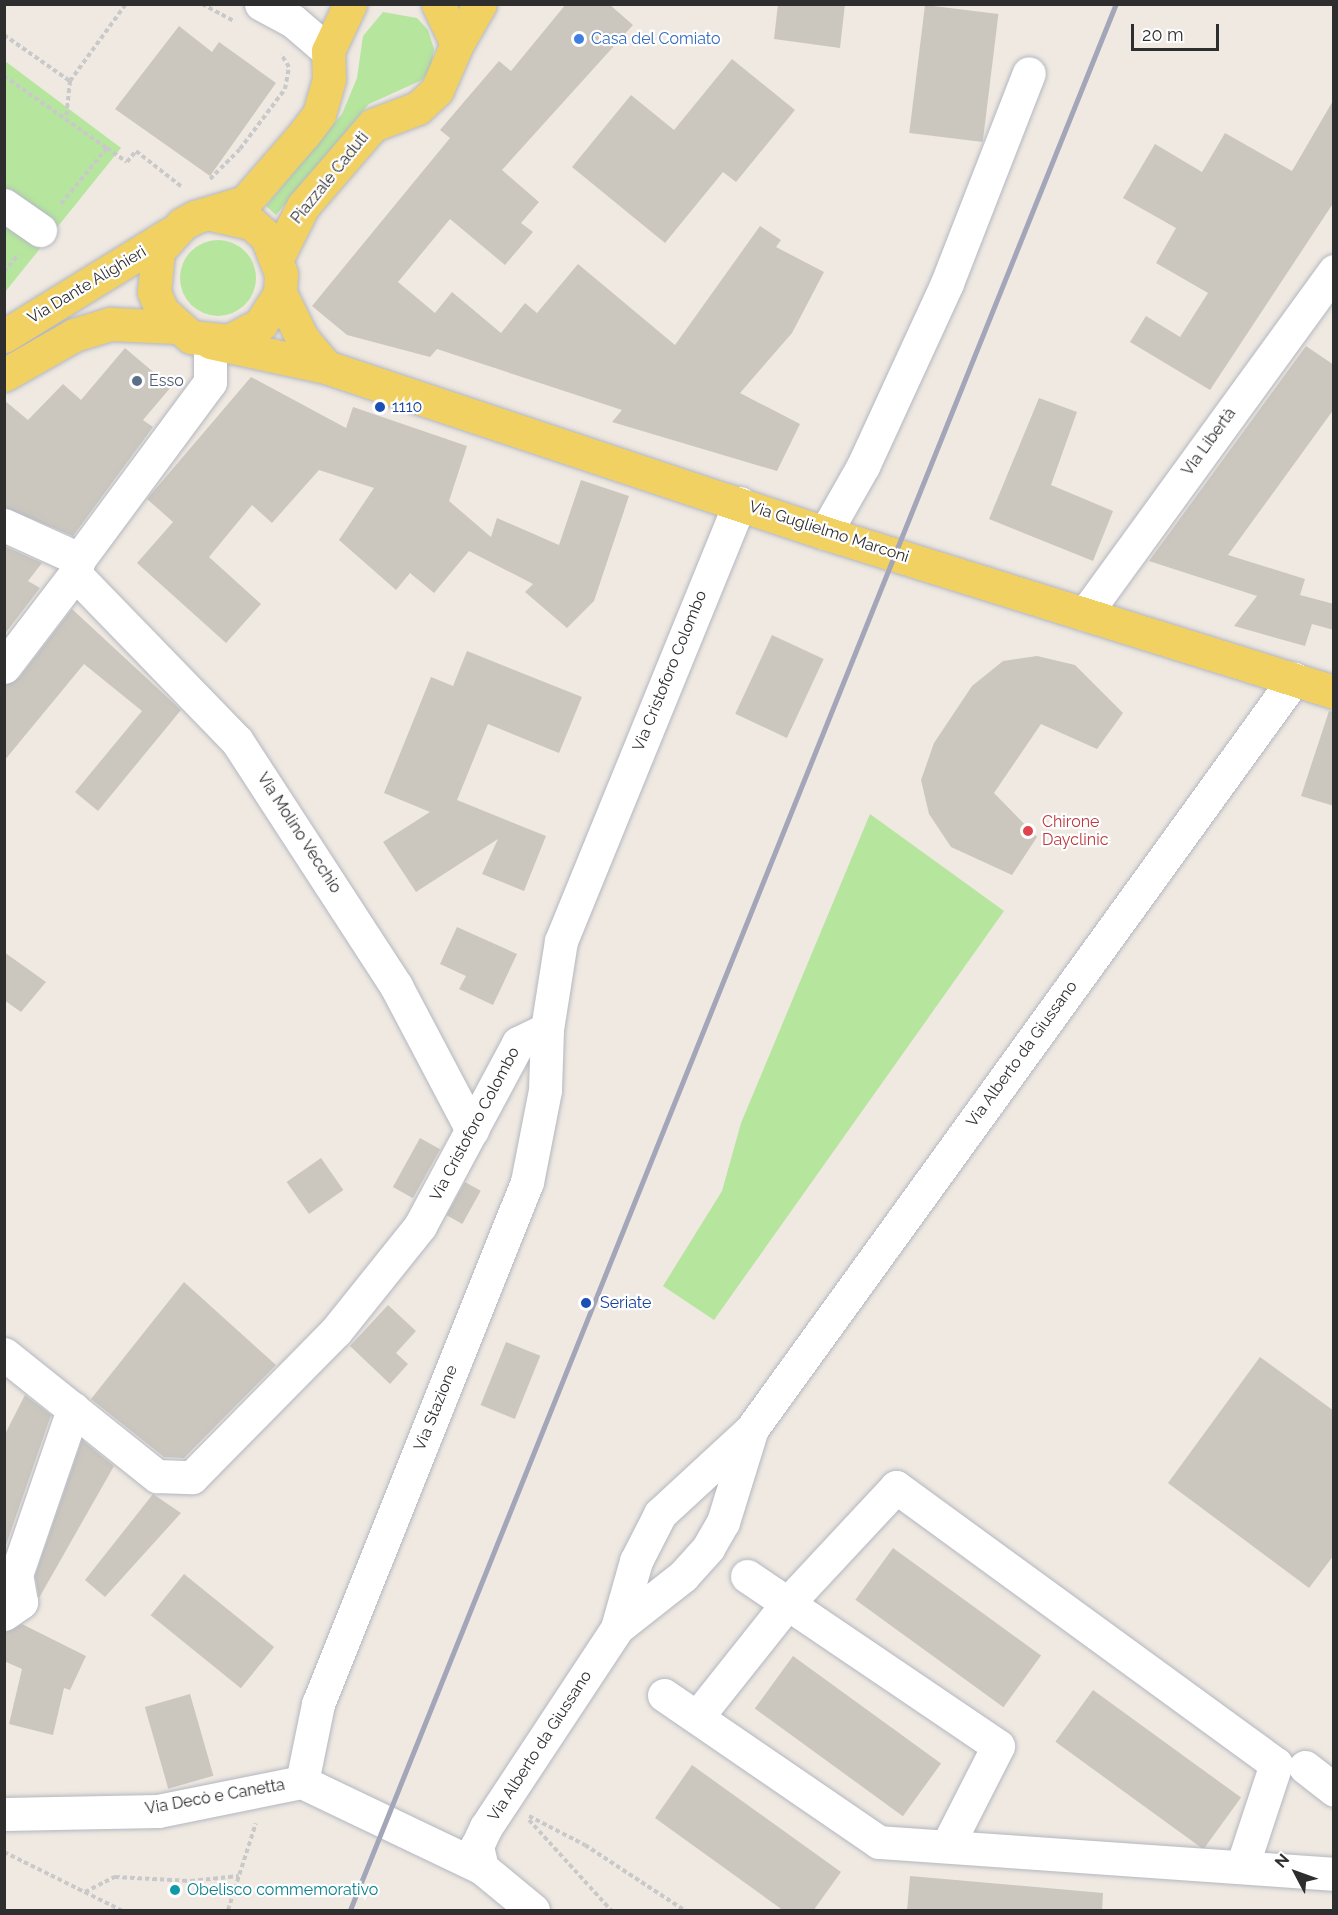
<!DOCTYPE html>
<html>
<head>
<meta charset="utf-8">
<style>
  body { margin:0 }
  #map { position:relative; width:1338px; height:1915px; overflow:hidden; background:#efe9e1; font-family:Raleway,sans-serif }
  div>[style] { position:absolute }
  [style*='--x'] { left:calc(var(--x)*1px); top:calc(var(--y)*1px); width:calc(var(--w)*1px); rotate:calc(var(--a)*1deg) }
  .green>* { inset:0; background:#b6e59e }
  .round { border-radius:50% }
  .building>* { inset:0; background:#cbc7bf; transform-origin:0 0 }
  .path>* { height:4px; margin-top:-2px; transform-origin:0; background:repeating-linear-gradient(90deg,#c9c9c9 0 4.5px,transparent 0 7.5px) }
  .roads { filter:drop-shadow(0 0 2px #b4b7c1) drop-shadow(0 0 2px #b4b7c1) }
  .minor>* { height:33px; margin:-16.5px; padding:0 16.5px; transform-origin:16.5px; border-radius:16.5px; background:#fff }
  .major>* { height:33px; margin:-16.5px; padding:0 16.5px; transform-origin:16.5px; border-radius:16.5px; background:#f2d163 }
  .rail>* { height:4.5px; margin:-2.25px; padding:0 2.25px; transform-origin:2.25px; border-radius:2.25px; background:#a3a6b8 }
  .dots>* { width:16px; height:16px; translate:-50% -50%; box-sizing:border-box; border:3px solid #fff; border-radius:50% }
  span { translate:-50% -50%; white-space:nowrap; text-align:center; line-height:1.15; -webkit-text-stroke:4.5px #fff; paint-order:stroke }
  .shop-label { font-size:16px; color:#366cbe }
  .left { translate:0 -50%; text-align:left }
  .street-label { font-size:16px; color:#2e2e2e }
  .service-label { font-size:16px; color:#4e5e75 }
  .transit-label { font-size:16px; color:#164399 }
  .health-label { font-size:16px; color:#be3a42 }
  .culture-label { font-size:16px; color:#0d838f }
  .frame { position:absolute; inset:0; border:6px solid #2e2e2e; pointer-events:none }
  .north { position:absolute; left:1266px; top:1843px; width:60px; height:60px; -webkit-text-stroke:4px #fff; paint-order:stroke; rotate:311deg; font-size:16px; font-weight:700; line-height:24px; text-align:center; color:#2e2e2e }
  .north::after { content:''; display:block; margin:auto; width:21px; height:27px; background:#2e2e2e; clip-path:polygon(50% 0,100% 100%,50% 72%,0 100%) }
  .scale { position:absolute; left:1131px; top:24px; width:88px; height:27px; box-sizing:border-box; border:3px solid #2e2e2e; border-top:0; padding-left:8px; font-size:18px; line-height:21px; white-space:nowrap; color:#2e2e2e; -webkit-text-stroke:4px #fff; paint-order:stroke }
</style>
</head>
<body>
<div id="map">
  <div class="green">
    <i style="clip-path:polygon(383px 12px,417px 18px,428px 30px,434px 49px,431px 68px,422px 80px,369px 104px,276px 215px,266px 206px,342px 114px,357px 78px,363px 36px)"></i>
    <i style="clip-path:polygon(5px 61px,121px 148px,5px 292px)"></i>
    <i class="round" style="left:180px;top:240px;width:76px;height:76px"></i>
    <i style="clip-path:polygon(870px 814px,1004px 911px,714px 1320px,663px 1286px,722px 1191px,741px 1123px)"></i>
  </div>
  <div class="building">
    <i style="clip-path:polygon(566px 4px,609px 4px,633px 25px,502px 170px,539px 202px,521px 223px,533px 232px,505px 265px,450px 219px,398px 282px,435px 313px,452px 292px,501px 333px,525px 303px,537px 313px,578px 264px,675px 345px,760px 226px,781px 240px,776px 247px,824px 272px,792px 333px,740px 393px,800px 424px,777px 471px,612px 422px,622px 410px,437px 349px,430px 357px,347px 335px,312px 306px,450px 138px,440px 130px,463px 103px,499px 61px,511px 71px)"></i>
    <i style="clip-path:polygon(778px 4px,845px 4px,840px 48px,774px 39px)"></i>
    <i style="left:925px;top:5px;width:74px;height:129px;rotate:7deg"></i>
    <i style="clip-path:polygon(179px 26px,212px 52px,219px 42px,276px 83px,210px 176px,115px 109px)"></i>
    <i style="clip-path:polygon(732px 59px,795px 110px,736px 182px,723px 172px,665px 243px,572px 167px,631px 95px,674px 130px)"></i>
    <i style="clip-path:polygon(1334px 99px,1334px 202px,1210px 390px,1130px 342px,1146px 316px,1180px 337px,1208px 293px,1156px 263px,1176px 228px,1123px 198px,1155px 144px,1202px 172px,1225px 133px,1292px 171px)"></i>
    <i style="clip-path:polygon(1306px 346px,1334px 365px,1334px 409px,1228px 555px,1305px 579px,1300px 595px,1334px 604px,1334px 630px,1312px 624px,1305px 646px,1234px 626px,1257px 596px,1149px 561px)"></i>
    <i style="clip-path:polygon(125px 348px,171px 387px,143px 420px,153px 427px,73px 536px,4px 507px,4px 400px,28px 420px,63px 384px,81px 400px)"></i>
    <i style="clip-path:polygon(251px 377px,346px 428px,353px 407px,467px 446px,449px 501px,491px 537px,497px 518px,559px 545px,581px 480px,629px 496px,594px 601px,567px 628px,525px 592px,533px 584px,469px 551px,434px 593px,410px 573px,396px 590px,339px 540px,374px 488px,319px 470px,272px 523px,252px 505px,209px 557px,261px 604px,226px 643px,137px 563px,173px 522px,147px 499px)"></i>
    <i style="clip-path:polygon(1039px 398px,1077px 412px,1051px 485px,1113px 511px,1093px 561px,989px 519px)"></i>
    <i style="clip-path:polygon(4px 546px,42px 563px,28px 581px,40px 588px,4px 635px)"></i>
    <i style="clip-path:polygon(72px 609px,181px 710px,98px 811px,75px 792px,142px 711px,84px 664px,4px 761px,4px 685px,19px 678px)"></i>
    <i style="left:772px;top:635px;width:57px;height:87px;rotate:25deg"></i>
    <i style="clip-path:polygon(467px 651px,582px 697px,559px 753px,488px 724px,457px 800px,546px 836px,524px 891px,482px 874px,498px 839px,416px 892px,383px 842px,430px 812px,384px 793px,431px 677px,453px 686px)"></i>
    <i style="clip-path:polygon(1037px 656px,1075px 665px,1123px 713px,1097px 749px,1041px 724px,994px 793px,1037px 837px,1012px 875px,951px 847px,929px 814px,921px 780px,934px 743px,972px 686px,1003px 661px)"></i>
    <i style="clip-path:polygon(1329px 711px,1334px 712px,1334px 806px,1301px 796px)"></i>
    <i style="clip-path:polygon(457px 927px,517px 954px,493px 1005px,459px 989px,466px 976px,440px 964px)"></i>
    <i style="clip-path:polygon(4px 952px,46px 982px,21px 1012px,4px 1000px)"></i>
    <i style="left:420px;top:1138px;width:23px;height:56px;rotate:29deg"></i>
    <i style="left:321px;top:1158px;width:39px;height:42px;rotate:55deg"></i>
    <i style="left:465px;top:1182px;width:18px;height:38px;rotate:29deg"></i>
    <i style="clip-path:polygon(184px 1282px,276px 1365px,184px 1458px,164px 1457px,91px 1399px)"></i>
    <i style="clip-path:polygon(388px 1305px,416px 1331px,396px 1353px,408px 1364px,390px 1384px,350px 1346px)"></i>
    <i style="left:506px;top:1342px;width:37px;height:68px;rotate:22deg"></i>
    <i style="clip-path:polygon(1260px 1357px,1334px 1411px,1334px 1555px,1309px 1588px,1168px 1483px)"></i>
    <i style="clip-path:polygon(25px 1395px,51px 1415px,4px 1551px,4px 1436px)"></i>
    <i style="clip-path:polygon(82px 1440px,114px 1466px,39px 1598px,35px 1576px)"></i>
    <i style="clip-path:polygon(153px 1494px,181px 1513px,105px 1597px,85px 1580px)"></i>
    <i style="left:893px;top:1548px;width:183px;height:64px;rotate:36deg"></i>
    <i style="left:184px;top:1574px;width:116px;height:53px;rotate:39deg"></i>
    <i style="clip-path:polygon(22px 1624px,86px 1656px,70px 1690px,64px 1688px,53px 1735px,9px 1724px,22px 1669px,4px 1661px,4px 1633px)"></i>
    <i style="left:793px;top:1656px;width:183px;height:65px;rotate:36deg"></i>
    <i style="left:1093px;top:1690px;width:183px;height:64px;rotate:36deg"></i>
    <i style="left:190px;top:1694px;width:85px;height:47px;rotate:74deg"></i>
    <i style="clip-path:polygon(692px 1765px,841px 1872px,813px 1911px,784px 1911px,655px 1818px)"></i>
    <i style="clip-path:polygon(910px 1876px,1103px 1893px,1102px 1911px,907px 1911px)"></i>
  </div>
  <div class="path">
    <i style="--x:202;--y:4;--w:36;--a:28"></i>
    <i style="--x:4;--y:35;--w:80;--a:34.9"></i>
    <i style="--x:70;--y:81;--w:38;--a:96"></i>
    <i style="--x:4;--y:76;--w:126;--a:35"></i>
    <i style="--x:107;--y:148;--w:75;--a:129.6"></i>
    <i style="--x:70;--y:81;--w:95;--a:-54"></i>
    <i style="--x:107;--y:148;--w:24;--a:35"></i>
    <i style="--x:127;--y:162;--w:14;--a:-51"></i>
    <i style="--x:136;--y:151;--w:58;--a:38"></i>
    <i style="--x:210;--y:179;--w:42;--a:-45"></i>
    <i style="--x:240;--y:149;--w:75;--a:-53.1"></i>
    <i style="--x:285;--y:89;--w:22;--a:-80"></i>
    <i style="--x:289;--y:67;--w:15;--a:-122"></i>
    <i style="--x:4;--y:272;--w:23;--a:-50"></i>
    <i style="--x:529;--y:1816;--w:63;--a:27.4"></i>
    <i style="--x:585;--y:1845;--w:118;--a:33.3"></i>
    <i style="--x:529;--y:1820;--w:122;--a:47.7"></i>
    <i style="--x:4;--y:1852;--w:131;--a:26.4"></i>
    <i style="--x:85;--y:1892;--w:34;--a:-27"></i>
    <i style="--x:115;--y:1877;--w:76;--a:3"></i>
    <i style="--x:191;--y:1881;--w:48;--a:-5.9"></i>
    <i style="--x:228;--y:1910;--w:91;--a:-72.2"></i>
  </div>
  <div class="roads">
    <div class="minor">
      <i style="--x:261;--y:4;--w:36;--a:28"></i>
      <i style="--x:293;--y:21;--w:46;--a:40.6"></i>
      <i style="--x:4;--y:205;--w:44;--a:34.8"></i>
      <i style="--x:210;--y:342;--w:40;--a:90"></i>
      <i style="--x:210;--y:382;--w:220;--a:126.5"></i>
      <i style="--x:79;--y:559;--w:16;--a:105"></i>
      <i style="--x:75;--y:574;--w:233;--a:45.9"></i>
      <i style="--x:237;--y:741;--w:292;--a:57"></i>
      <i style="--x:396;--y:986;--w:163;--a:62.2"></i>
      <i style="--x:4;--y:525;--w:82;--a:24.4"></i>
      <i style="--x:825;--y:533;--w:77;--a:-60.4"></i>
      <i style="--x:863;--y:466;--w:201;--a:-65.3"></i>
      <i style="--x:947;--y:283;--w:225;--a:-68.7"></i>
      <i style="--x:1085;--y:614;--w:424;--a:-54"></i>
      <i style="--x:4;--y:667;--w:117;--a:-52.6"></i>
      <i style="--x:4;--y:1354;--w:196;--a:38.6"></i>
      <i style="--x:157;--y:1476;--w:35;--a:2"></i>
      <i style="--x:192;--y:1477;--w:205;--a:-45.4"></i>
      <i style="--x:336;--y:1331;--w:134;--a:-51.3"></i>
      <i style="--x:420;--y:1226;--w:208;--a:-61.8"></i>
      <i style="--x:518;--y:1043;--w:32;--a:-26"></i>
      <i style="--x:547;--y:1029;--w:89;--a:-81"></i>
      <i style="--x:561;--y:941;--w:473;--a:-67.8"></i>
      <i style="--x:747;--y:1576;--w:303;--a:34.1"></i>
      <i style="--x:998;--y:1746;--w:110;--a:117"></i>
      <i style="--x:4;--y:1614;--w:21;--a:-35"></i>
      <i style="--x:21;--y:1602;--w:27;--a:-100"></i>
      <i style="--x:16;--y:1575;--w:176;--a:-71"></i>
      <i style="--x:617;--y:1628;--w:84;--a:-38.2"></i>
      <i style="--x:683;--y:1576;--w:38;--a:-48"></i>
      <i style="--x:708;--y:1548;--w:30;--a:-60"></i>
      <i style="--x:723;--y:1522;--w:91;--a:-72.8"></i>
      <i style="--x:664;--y:1695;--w:260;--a:34.4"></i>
      <i style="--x:879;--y:1842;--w:456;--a:4"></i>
      <i style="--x:697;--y:1717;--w:144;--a:-51.5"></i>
      <i style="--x:787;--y:1604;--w:160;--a:-47"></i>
      <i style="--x:896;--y:1487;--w:470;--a:36.1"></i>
      <i style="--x:1276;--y:1764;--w:108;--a:108.3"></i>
      <i style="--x:1305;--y:1767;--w:37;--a:38"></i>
      <i style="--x:302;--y:1782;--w:80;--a:-78.4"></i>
      <i style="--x:318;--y:1704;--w:562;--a:-68.18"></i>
      <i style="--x:527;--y:1182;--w:94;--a:-78.9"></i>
      <i style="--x:545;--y:1090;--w:61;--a:-88.1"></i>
      <i style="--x:4;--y:1814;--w:154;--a:-1.1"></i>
      <i style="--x:158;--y:1811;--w:147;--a:-11.4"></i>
      <i style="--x:302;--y:1782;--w:199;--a:25.5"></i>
      <i style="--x:482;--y:1868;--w:66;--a:39.5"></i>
      <i style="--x:482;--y:1868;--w:23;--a:-103"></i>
      <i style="--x:477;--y:1846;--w:21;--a:-65"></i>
      <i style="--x:486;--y:1827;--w:238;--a:-56.6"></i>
      <i style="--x:617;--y:1628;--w:70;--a:-74.2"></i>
      <i style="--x:636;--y:1561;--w:53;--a:-62.9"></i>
      <i style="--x:660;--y:1514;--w:124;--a:-42.7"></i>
      <i style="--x:751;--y:1430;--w:927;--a:-54.13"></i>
    </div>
    <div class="major">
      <i style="--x:457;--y:44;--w:46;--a:-60.1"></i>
      <i style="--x:210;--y:214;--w:42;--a:12.4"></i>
      <i style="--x:251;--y:223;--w:21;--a:41"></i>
      <i style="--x:267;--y:237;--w:40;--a:69"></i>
      <i style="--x:281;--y:274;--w:19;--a:93"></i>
      <i style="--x:280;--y:293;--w:36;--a:122"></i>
      <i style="--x:261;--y:324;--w:36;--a:152"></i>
      <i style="--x:229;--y:341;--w:38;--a:-174"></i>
      <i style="--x:191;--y:337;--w:39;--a:-138"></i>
      <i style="--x:162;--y:311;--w:21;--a:-113"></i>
      <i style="--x:154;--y:292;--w:41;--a:-84.4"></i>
      <i style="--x:158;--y:251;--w:36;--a:-48"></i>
      <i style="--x:182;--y:224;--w:15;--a:-28"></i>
      <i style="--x:195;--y:217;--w:52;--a:-16.7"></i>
      <i style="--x:245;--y:202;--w:90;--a:-49.1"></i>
      <i style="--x:304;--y:134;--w:25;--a:-53"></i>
      <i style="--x:319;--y:114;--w:36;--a:-74"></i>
      <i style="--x:329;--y:79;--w:28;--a:-92"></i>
      <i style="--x:328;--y:51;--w:52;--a:-64.9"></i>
      <i style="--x:278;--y:256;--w:56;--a:-63.4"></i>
      <i style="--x:303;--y:206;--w:107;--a:-49.2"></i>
      <i style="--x:373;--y:125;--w:48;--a:-20.7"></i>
      <i style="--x:418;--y:108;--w:26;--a:-43"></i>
      <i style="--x:437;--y:90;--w:50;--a:-66.5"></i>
      <i style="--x:457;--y:44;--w:44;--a:-115.4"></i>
      <i style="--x:280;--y:293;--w:50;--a:63.9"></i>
      <i style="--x:302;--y:338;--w:38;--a:50"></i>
      <i style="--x:4;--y:336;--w:195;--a:-31.6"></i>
      <i style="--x:210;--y:342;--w:119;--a:12.2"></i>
      <i style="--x:326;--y:367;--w:526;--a:18.4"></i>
      <i style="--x:825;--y:533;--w:533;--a:17.35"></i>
      <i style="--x:4;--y:375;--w:81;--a:-29.7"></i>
      <i style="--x:74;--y:335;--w:39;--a:-17"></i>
      <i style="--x:111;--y:324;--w:64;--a:2.7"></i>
    </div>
  </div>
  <div class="rail">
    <i style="--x:350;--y:1910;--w:2054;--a:-68.11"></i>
  </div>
  <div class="dots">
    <i style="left:579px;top:39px;background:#3f7fe0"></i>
    <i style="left:137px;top:381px;background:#5c6f8a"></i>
    <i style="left:380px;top:407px;background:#1a4fb4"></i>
    <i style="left:1028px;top:831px;background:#e0444e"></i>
    <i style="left:586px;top:1303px;background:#1a4fb4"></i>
    <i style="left:175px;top:1890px;background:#0f9aa8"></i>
  </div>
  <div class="shop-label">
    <span class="left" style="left:591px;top:39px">Casa del Comiato</span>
  </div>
  <div class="street-label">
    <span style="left:330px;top:178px;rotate:-51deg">Piazzale Caduti</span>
    <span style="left:87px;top:285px;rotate:-31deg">Via Dante Alighieri</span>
    <span style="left:1209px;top:442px;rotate:-54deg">Via Libertà</span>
    <span style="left:829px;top:532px;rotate:18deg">Via Guglielmo Marconi</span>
    <span style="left:670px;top:671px;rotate:-68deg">Via Cristoforo Colombo</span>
    <span style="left:299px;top:833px;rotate:57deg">Via Molino Vecchio</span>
    <span style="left:1022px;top:1054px;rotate:-54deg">Via Alberto da Giussano</span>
    <span style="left:475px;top:1124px;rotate:-62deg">Via Cristoforo Colombo</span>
    <span style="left:436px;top:1408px;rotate:-68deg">Via Stazione</span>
    <span style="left:540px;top:1746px;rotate:-57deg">Via Alberto da Giussano</span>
    <span style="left:215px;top:1797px;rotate:-10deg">Via Decò e Canetta</span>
  </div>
  <div class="service-label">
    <span class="left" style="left:149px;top:381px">Esso</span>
  </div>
  <div class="transit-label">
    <span class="left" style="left:392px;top:407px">1110</span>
    <span class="left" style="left:600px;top:1303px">Seriate</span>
  </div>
  <div class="health-label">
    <span class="left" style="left:1042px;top:831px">Chirone<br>Dayclinic</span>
  </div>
  <div class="culture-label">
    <span class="left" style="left:187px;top:1890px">Obelisco commemorativo</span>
  </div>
  <div class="frame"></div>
  <div class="north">N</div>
  <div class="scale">20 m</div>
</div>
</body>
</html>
